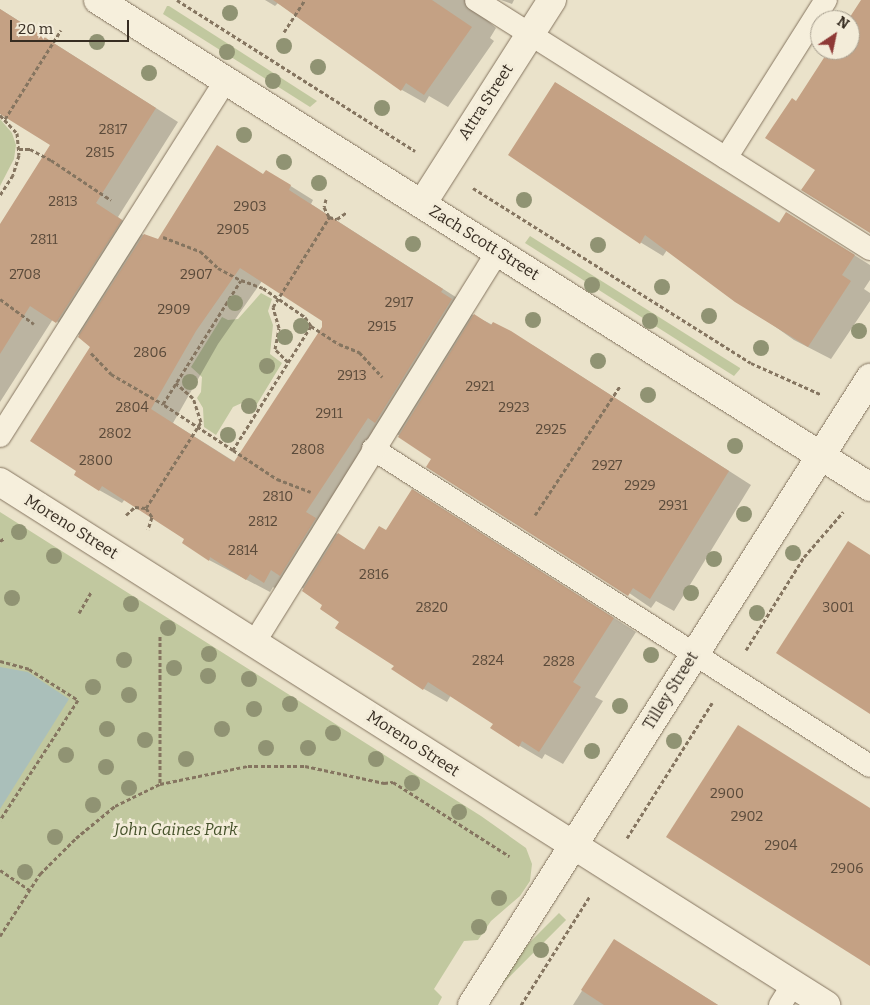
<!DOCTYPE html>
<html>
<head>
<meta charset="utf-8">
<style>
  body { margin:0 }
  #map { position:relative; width:870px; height:1005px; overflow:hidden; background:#eae2ca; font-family:Bitter,serif }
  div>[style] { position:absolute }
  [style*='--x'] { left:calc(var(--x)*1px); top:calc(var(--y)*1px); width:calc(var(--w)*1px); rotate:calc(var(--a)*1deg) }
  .green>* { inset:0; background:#c1c89f; transform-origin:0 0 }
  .water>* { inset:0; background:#aabfba }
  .shadow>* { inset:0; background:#0003 }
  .building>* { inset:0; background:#c4a184 }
  .path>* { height:3px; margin-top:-1.5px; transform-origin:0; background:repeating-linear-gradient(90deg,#857560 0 4px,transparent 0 6.5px) }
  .roads { filter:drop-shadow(0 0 1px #857560) drop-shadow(0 0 1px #857560) }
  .service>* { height:22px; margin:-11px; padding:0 11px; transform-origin:11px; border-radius:11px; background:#f6efdc }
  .minor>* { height:28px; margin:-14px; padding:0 14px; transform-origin:14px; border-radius:14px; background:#f6efdc }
  .tertiary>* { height:28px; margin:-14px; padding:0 14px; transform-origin:14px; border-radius:14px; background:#f6efdc }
  .trees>* { width:16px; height:16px; margin:-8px; border-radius:50%; background:#909373 }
  span { translate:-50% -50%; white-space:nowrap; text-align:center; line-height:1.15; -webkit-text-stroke:5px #f3ecd9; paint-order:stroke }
  .number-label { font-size:14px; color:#5a4a3a }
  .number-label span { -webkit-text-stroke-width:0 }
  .street-label { font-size:16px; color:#372d22 }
  .park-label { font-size:16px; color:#46522b; font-style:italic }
  .north { position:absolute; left:810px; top:10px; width:50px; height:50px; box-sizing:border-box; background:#f3ecd9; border:1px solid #a8a090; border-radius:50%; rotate:34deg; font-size:14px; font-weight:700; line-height:20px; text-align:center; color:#372d22 }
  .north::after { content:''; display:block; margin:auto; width:18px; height:22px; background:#8e3936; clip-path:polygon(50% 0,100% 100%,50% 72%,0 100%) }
  .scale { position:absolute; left:10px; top:20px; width:119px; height:22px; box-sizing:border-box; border:2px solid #372d22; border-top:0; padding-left:6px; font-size:15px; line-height:18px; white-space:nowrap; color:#372d22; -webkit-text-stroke:4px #f3ecd9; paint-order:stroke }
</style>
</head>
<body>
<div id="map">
  <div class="green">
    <i style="clip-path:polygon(167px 6px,169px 6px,317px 101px,310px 107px,163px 14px)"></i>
    <i style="clip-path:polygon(0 119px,12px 133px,16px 145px,14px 159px,0 186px)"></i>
    <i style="clip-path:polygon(530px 236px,740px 368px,740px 369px,734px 376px,525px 243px)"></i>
    <i style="clip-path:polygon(261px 293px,272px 299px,268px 311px,273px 325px,270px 354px,282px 363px,257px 404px,244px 402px,233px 407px,216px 435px,204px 427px,203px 408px,197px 398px,201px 392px,202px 377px,191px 367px,222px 317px,228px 320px,238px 319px)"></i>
    <i style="clip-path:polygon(0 512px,481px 816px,526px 848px,532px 864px,530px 881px,520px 896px,491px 921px,478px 940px,464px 941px,434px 989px,442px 997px,438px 1005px,0 1005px)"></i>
    <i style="left:559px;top:913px;width:10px;height:109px;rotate:45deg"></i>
  </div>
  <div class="water">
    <i style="clip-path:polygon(0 667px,28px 672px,69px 699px,0 809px)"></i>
  </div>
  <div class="shadow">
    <i style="clip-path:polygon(265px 0,498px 0,488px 6px,487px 20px,496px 28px,490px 38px,494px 41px,448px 107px,429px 96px,425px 103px,402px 90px,278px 3px,275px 6px)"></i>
    <i style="clip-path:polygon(501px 0,514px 0,512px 4px)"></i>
    <i style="clip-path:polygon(evenodd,0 9px,178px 122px,118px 217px,143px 235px,158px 240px,264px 175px,289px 185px,313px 200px,311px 204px,465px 303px,463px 306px,473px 315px,534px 346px,751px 485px,674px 611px,656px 601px,651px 608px,391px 430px,329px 526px,337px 534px,365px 550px,387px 532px,435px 504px,636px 632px,595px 697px,603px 701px,563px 764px,545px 754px,542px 759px,520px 746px,492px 728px,495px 723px,451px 695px,447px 702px,424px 689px,304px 589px,294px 583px,287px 595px,273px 587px,270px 592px,209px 560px,186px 538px,125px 499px,122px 503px,99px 490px,78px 470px,91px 347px,81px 336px,53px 319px,0 402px,0 227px,52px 145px,0 113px,0 9px,262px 281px,324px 321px,323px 328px,235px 462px,173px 423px,218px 344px,262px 281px)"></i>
    <i style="clip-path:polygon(556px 83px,780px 223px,787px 213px,870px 265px,870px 280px,864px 289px,870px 293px,870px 301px,831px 359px,794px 340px,667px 250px,663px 256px,640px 242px)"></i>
    <i style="clip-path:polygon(614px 940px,637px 954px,718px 1005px,573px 1005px)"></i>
  </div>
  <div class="building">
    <i style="clip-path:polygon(273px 0,432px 0,472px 27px,424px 95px,406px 83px,401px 91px)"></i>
    <i style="clip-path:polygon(861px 0,870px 0,870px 233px,801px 190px,815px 170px,765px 138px,792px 98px,796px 101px,829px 50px,850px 50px,848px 20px)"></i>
    <i style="clip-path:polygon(0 9px,156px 108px,96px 203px,122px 220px,56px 323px,30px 306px,0 354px,0 224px,50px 145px,0 114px)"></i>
    <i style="clip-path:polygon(555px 82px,779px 223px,786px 212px,855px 255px,842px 275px,851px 281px,808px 347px,735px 302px,645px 235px,640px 244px,508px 155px)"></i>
    <i style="clip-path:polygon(evenodd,217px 145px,263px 174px,266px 170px,291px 185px,289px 190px,443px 289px,441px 292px,452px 299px,375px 423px,368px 418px,306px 512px,316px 518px,280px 576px,271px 570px,264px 583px,250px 574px,246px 580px,210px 557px,209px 561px,182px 543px,184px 539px,102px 486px,99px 491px,74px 475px,76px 471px,30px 441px,90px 347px,78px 337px,144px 234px,158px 239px,217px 145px,240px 268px,322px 321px,322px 327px,234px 462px,151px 409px,196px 331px,240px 268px)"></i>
    <i style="clip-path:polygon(474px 314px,491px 325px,493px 322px,511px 331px,729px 471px,650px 599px,633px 588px,628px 596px,426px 467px,431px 459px,398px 437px)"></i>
    <i style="clip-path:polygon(412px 489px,614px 618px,573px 682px,581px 687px,539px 752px,522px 741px,519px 747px,490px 728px,493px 724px,428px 682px,423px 690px,391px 669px,394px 666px,335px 628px,339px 622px,320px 609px,322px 605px,302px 591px,338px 533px,364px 550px,379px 526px,386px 530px)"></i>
    <i style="clip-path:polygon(848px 541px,870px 555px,870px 714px,776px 653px)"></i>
    <i style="clip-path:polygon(738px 725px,870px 808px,870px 966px,666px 837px)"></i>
    <i style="clip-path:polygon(614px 939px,718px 1005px,604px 1005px,581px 990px)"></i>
  </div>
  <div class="path">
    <i style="--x:177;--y:0;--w:282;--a:32.4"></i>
    <i style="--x:284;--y:32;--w:38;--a:-57"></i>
    <i style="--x:0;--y:115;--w:25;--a:47"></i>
    <i style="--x:17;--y:133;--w:22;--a:85"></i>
    <i style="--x:19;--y:155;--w:21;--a:107"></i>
    <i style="--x:13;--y:175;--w:24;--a:123"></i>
    <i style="--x:5;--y:119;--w:105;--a:-57.8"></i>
    <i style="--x:19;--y:149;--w:11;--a:0"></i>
    <i style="--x:30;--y:149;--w:24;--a:28"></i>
    <i style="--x:51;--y:160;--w:72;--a:33.7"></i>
    <i style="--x:473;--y:188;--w:328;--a:32.2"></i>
    <i style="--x:751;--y:363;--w:76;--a:24.2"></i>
    <i style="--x:326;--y:199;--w:8;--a:104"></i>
    <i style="--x:324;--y:207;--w:11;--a:63"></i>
    <i style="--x:329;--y:217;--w:8;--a:14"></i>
    <i style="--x:337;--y:219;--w:12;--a:-35"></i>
    <i style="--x:163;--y:237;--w:40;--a:21"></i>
    <i style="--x:200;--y:251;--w:25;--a:43"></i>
    <i style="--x:218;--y:268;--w:26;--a:28"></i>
    <i style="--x:241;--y:280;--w:23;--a:20"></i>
    <i style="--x:263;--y:288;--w:51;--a:34.6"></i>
    <i style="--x:305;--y:317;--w:11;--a:56"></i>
    <i style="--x:311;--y:326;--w:146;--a:122.2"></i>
    <i style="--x:233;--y:450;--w:84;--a:-146.7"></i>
    <i style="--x:163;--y:404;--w:146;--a:-57.8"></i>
    <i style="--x:0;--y:299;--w:42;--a:36.3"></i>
    <i style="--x:311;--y:326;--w:33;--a:33"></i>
    <i style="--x:339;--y:344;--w:22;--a:22"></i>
    <i style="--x:359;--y:352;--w:34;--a:47"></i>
    <i style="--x:91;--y:353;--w:29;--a:46"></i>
    <i style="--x:111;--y:374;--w:60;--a:30"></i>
    <i style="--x:288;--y:362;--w:18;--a:-135"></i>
    <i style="--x:275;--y:349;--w:21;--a:-79"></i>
    <i style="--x:279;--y:328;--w:22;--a:-106"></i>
    <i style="--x:273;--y:307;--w:107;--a:-57.9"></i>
    <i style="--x:233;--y:450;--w:53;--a:33.4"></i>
    <i style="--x:277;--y:479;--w:36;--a:21"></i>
    <i style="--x:146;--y:508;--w:102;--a:-57.4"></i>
    <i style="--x:201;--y:422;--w:25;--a:-108"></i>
    <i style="--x:193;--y:398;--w:23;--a:-139"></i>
    <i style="--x:126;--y:515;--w:12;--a:-42"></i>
    <i style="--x:135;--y:507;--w:11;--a:5"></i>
    <i style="--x:146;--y:508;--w:11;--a:56"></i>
    <i style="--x:152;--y:517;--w:13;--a:108"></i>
    <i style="--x:535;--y:515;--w:154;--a:-56.6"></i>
    <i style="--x:0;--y:541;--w:6;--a:-31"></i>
    <i style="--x:79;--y:613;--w:24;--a:-60"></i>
    <i style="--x:160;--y:636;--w:148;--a:90"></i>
    <i style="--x:746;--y:650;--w:110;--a:-58.1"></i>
    <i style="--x:804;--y:557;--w:60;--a:-49.1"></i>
    <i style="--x:0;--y:661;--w:30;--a:15"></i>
    <i style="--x:29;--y:669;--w:58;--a:32.3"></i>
    <i style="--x:78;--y:700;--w:143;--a:123"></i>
    <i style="--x:627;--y:838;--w:160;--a:-57.8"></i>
    <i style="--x:0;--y:870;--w:36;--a:34"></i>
    <i style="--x:0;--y:936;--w:74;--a:-57.2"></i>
    <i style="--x:40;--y:874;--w:51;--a:-45"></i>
    <i style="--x:76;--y:838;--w:50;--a:-39.4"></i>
    <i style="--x:115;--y:806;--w:50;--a:-26.1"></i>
    <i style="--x:160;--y:784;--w:90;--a:-11.6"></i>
    <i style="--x:248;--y:766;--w:57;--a:0"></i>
    <i style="--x:305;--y:766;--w:81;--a:12.1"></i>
    <i style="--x:384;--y:783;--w:9;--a:-6"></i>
    <i style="--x:393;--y:782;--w:138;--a:32.5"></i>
    <i style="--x:521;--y:1005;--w:129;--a:-57.7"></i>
  </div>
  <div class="roads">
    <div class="service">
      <i style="--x:476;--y:0;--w:466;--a:32.3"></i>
      <i style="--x:726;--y:158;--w:187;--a:-57.7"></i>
      <i style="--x:0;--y:436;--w:420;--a:-57.6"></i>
      <i style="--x:373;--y:449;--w:589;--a:32.53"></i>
      <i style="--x:254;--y:643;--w:460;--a:-58.1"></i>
      <i style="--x:780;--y:1005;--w:25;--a:-58"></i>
    </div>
    <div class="minor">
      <i style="--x:422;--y:204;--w:242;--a:-57.5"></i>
      <i style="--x:0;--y:482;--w:978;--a:32.34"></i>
    </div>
    <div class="tertiary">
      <i style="--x:98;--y:0;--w:913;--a:32.24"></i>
      <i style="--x:472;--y:1005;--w:743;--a:-57.59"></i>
    </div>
  </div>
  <div class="trees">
    <i style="left:230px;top:13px"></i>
    <i style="left:97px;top:42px"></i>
    <i style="left:284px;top:46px"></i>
    <i style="left:227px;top:52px"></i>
    <i style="left:318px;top:67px"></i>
    <i style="left:149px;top:73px"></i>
    <i style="left:273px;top:81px"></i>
    <i style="left:382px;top:108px"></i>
    <i style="left:244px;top:135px"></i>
    <i style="left:284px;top:162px"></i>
    <i style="left:319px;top:183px"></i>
    <i style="left:524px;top:200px"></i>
    <i style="left:413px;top:244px"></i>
    <i style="left:598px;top:245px"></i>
    <i style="left:592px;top:285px"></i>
    <i style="left:662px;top:287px"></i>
    <i style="left:235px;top:303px"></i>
    <i style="left:709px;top:316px"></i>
    <i style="left:533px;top:320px"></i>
    <i style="left:650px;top:321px"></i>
    <i style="left:301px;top:326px"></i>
    <i style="left:859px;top:331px"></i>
    <i style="left:285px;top:337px"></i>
    <i style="left:761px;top:348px"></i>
    <i style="left:598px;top:361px"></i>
    <i style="left:267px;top:366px"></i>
    <i style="left:190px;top:382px"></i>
    <i style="left:648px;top:395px"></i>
    <i style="left:249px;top:406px"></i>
    <i style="left:228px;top:435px"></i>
    <i style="left:735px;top:446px"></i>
    <i style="left:744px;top:514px"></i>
    <i style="left:19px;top:532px"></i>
    <i style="left:793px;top:553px"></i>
    <i style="left:54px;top:556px"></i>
    <i style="left:714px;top:559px"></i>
    <i style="left:691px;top:593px"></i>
    <i style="left:12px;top:598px"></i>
    <i style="left:131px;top:604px"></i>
    <i style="left:757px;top:613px"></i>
    <i style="left:168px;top:628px"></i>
    <i style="left:209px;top:654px"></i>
    <i style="left:651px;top:655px"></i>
    <i style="left:124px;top:660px"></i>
    <i style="left:174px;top:668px"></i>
    <i style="left:208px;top:676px"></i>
    <i style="left:249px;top:679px"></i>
    <i style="left:93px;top:687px"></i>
    <i style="left:129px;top:695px"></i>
    <i style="left:290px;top:704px"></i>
    <i style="left:620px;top:706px"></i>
    <i style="left:254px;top:709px"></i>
    <i style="left:107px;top:729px"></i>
    <i style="left:222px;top:729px"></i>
    <i style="left:333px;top:733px"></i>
    <i style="left:145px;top:740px"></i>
    <i style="left:674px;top:741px"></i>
    <i style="left:266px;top:748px"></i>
    <i style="left:308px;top:748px"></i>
    <i style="left:592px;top:751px"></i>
    <i style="left:66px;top:755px"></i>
    <i style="left:186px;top:759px"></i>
    <i style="left:376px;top:759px"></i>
    <i style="left:106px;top:767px"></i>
    <i style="left:412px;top:783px"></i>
    <i style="left:129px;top:788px"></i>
    <i style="left:93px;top:805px"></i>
    <i style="left:459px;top:812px"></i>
    <i style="left:55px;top:837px"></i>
    <i style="left:25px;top:872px"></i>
    <i style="left:499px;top:898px"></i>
    <i style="left:479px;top:927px"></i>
    <i style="left:541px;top:950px"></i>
  </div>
  <div class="number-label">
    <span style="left:113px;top:130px">2817</span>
    <span style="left:100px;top:153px">2815</span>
    <span style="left:63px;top:202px">2813</span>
    <span style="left:250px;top:207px">2903</span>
    <span style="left:233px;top:230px">2905</span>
    <span style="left:44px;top:240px">2811</span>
    <span style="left:25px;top:275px">2708</span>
    <span style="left:196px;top:275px">2907</span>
    <span style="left:399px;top:303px">2917</span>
    <span style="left:174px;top:310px">2909</span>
    <span style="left:382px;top:327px">2915</span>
    <span style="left:150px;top:353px">2806</span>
    <span style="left:352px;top:376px">2913</span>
    <span style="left:480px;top:387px">2921</span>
    <span style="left:132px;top:408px">2804</span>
    <span style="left:514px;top:408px">2923</span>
    <span style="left:329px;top:414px">2911</span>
    <span style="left:551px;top:430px">2925</span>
    <span style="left:115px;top:434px">2802</span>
    <span style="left:308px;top:450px">2808</span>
    <span style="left:96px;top:461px">2800</span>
    <span style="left:607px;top:466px">2927</span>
    <span style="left:640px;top:486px">2929</span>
    <span style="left:278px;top:497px">2810</span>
    <span style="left:673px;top:506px">2931</span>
    <span style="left:263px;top:522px">2812</span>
    <span style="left:243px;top:551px">2814</span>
    <span style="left:374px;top:575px">2816</span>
    <span style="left:432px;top:608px">2820</span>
    <span style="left:838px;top:608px">3001</span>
    <span style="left:488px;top:661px">2824</span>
    <span style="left:559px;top:662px">2828</span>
    <span style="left:727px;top:794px">2900</span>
    <span style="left:747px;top:817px">2902</span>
    <span style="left:781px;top:846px">2904</span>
    <span style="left:847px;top:869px">2906</span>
  </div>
  <div class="street-label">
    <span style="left:486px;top:102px;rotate:-57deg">Attra Street</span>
    <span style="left:484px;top:243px;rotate:32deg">Zach Scott Street</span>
    <span style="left:71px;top:527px;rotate:32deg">Moreno Street</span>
    <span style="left:671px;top:691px;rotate:-58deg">Tilley Street</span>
    <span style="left:413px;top:744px;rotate:33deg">Moreno Street</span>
  </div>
  <div class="park-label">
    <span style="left:176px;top:830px">John Gaines Park</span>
  </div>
  <div class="north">N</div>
  <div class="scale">20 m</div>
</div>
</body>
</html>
